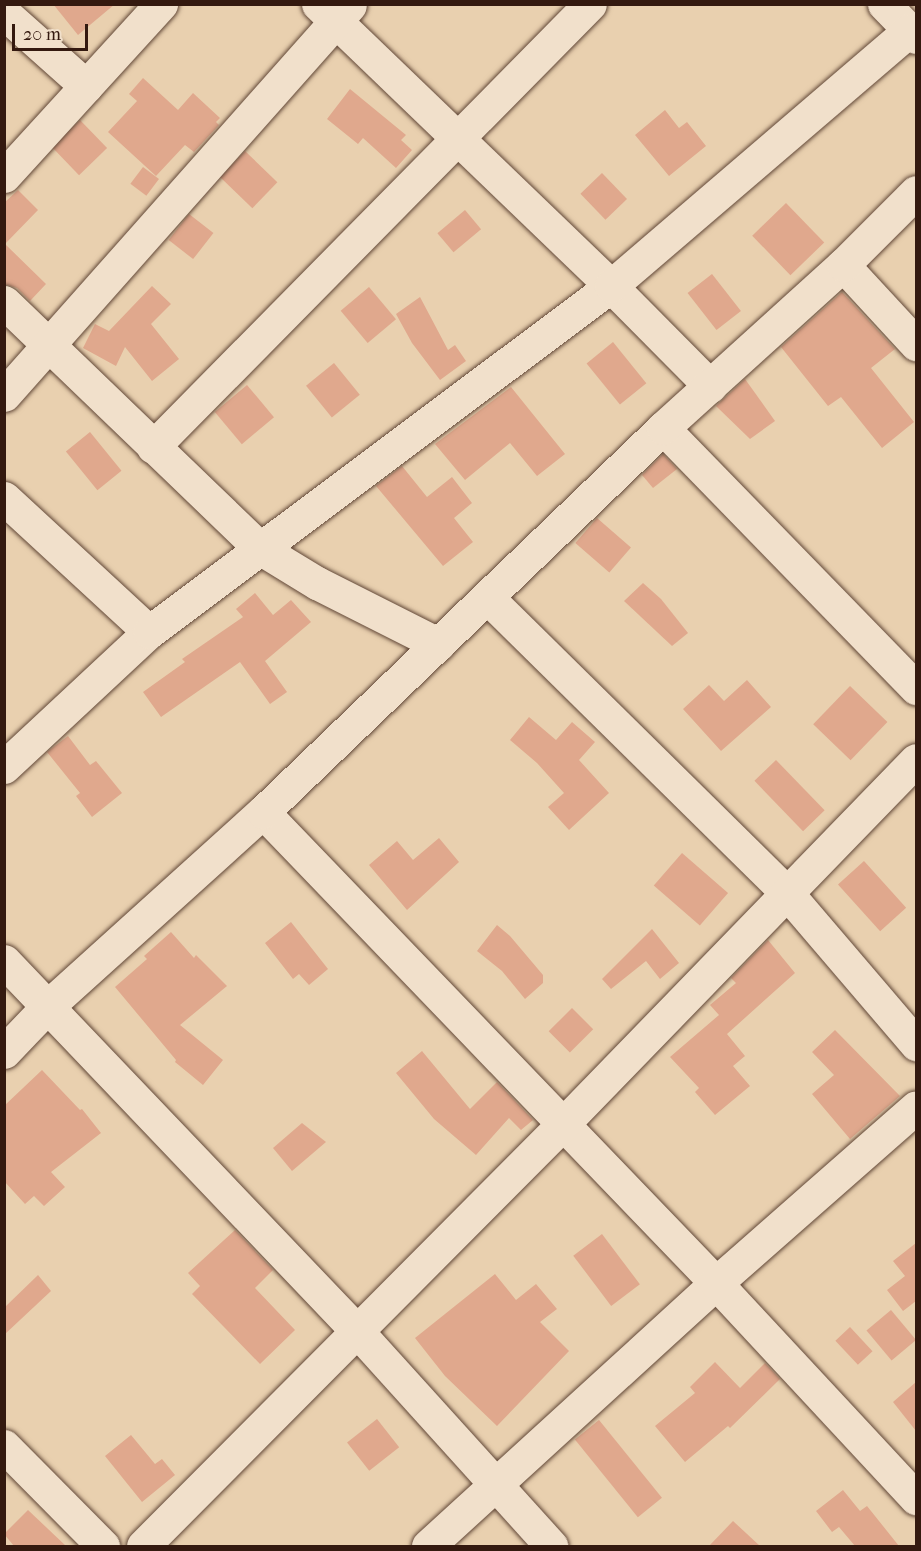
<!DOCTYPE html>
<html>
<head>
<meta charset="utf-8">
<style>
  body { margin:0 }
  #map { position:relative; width:921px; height:1551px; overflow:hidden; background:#e9d0af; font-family:"IM FELL French Canon",serif }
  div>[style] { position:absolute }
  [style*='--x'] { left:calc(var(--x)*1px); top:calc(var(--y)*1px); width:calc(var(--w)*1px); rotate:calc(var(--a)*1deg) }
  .building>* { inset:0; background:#e0a88d; transform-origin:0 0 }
  .roads { filter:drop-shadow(0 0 2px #614737) drop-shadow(0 0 2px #614737) }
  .minor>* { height:33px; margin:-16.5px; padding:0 16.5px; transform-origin:16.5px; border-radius:16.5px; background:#f1e0cb }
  span { translate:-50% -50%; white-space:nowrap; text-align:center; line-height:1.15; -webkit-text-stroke:5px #f1e0cb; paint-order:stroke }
  .frame { position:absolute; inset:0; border:6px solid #34190f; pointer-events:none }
  .scale { position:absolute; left:12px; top:24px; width:76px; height:27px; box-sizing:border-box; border:3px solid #34190f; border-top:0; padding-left:8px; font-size:18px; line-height:21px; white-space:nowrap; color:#34190f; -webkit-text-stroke:4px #f1e0cb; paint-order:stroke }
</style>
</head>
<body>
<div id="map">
  <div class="building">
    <i style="clip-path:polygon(53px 4px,115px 4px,78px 35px)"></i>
    <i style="clip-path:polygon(143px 78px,178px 110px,193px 93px,220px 118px,216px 122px,219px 125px,194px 152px,185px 145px,156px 176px,108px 132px,137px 101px,129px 94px)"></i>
    <i style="clip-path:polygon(350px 89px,406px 135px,401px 140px,412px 150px,396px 168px,363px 138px,358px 144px,327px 119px)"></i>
    <i style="clip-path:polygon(665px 110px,679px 128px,687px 122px,706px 146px,669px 176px,635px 135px)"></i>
    <i style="left:80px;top:120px;width:39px;height:39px;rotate:46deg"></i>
    <i style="left:245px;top:151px;width:45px;height:36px;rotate:44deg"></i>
    <i style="left:143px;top:167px;width:20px;height:21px;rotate:37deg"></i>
    <i style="left:602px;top:173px;width:36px;height:30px;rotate:46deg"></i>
    <i style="clip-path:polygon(18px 190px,38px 210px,5px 244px,46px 284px,30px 301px,17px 288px,4px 284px,4px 203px)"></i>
    <i style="left:786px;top:203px;width:55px;height:47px;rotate:46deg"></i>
    <i style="left:465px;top:210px;width:25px;height:36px;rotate:50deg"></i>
    <i style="left:189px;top:214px;width:31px;height:33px;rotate:38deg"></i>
    <i style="left:712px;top:274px;width:47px;height:31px;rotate:52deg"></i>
    <i style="clip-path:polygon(152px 286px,171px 304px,151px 324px,179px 359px,152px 381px,125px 347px,116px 366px,83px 348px,95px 324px,109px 331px)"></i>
    <i style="left:369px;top:287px;width:42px;height:37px;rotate:50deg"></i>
    <i style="clip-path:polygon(842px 292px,895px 349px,871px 368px,914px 422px,882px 448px,841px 397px,828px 406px,781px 347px)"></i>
    <i style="clip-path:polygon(420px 297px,448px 350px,455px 345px,466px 361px,440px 380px,412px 343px,396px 314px)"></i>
    <i style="left:613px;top:342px;width:53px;height:34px;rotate:51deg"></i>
    <i style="left:334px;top:363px;width:41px;height:36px;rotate:51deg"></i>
    <i style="clip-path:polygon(745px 379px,775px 421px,750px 439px,716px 406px)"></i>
    <i style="left:247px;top:385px;width:42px;height:42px;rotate:50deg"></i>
    <i style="clip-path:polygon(511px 387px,565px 454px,537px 476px,510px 443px,465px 480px,435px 444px)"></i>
    <i style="left:90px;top:432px;width:50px;height:31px;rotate:51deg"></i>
    <i style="clip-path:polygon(663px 454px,677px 469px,653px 488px,642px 475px)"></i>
    <i style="clip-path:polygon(402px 466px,427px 497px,452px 477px,472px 503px,454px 518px,473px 542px,443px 566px,376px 486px)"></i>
    <i style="left:597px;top:518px;width:45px;height:33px;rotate:41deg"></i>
    <i style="clip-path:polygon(643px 583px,661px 599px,688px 633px,672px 646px,624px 601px)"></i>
    <i style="clip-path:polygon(255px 593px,273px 615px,291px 600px,311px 622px,265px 661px,287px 692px,270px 704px,240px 662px,161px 717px,143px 692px,185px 662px,182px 659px,243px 617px,236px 609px)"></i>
    <i style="clip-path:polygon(747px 680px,771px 707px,721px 751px,683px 709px,709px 685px,724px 701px)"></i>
    <i style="left:850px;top:686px;width:52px;height:53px;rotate:44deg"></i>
    <i style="clip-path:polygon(529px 717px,556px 740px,572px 722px,595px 742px,579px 760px,609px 793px,569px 830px,548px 807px,564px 793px,537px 763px,510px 740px)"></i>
    <i style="clip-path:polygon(68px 736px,90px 765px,96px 761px,122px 793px,92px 817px,76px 796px,80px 793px,47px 752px)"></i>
    <i style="left:776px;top:760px;width:70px;height:30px;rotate:46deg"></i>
    <i style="clip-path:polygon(439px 838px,459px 862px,407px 910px,369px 865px,397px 841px,413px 860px)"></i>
    <i style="left:682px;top:853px;width:61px;height:43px;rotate:41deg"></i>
    <i style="left:864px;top:861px;width:63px;height:35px;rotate:48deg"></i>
    <i style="clip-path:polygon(291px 922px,328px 969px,309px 985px,299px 974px,293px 979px,265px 943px)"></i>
    <i style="clip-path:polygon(497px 925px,510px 936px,543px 975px,543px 983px,525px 999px,502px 971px,477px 951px)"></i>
    <i style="clip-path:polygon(652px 929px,679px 963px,660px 979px,646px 961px,611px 989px,602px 979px)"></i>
    <i style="clip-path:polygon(171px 932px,194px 958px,196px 955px,227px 986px,180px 1025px,223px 1060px,203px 1085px,175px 1062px,176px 1060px,115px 987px,147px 959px,144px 956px)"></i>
    <i style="clip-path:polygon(768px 940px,795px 973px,727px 1034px,745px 1056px,733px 1066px,750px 1086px,715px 1115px,695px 1092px,699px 1088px,670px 1057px,719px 1015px,710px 1005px,736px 983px,731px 978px)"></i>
    <i style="left:572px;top:1008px;width:30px;height:33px;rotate:45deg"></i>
    <i style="clip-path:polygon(835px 1030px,900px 1096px,850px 1139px,812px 1094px,834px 1075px,812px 1052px)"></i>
    <i style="clip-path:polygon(422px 1051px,470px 1109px,497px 1082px,533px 1120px,521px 1130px,509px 1118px,476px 1155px,434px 1119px,396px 1073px)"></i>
    <i style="clip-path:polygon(42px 1070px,80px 1110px,82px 1109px,101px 1133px,51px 1172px,65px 1187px,44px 1206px,34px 1196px,25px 1204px,4px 1181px,4px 1106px)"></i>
    <i style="clip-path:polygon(302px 1123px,326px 1142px,292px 1171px,273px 1148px)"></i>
    <i style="clip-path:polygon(235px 1230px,273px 1270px,255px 1288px,295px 1330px,260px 1364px,192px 1294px,200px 1286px,188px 1273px)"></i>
    <i style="left:602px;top:1234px;width:63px;height:36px;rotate:53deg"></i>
    <i style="clip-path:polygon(916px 1243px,916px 1301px,903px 1311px,887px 1290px,905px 1276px,893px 1261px)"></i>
    <i style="clip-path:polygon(495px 1274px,516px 1300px,536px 1284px,557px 1309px,540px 1322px,569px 1351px,497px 1426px,445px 1376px,415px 1338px)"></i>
    <i style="clip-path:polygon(38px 1275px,51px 1291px,4px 1335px,4px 1308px)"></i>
    <i style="left:891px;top:1310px;width:39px;height:32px;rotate:50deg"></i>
    <i style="left:850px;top:1327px;width:33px;height:20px;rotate:47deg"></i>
    <i style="clip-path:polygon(715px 1362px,740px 1388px,765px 1363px,780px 1379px,730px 1428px,728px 1426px,685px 1462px,655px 1426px,695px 1393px,690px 1387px)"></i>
    <i style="clip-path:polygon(916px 1382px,916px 1431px,893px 1402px)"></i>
    <i style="left:377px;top:1419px;width:36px;height:38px;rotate:52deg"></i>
    <i style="left:599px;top:1420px;width:100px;height:31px;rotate:51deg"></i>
    <i style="clip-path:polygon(131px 1435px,155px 1464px,162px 1459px,175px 1475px,142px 1502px,105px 1456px)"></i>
    <i style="clip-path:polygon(843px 1490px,860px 1511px,867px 1506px,899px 1546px,855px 1546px,839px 1527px,832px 1532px,816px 1511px)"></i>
    <i style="clip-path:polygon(28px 1510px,66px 1546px,14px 1546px,4px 1534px)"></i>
    <i style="clip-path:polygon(733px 1521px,760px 1546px,709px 1546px)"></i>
  </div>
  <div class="roads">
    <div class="minor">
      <i style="--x:318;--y:4;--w:407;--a:43.9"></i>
      <i style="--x:611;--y:286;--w:141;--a:45.3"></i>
      <i style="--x:884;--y:4;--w:46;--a:45.9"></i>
      <i style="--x:4;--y:13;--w:110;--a:41.7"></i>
      <i style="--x:4;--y:176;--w:233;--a:-47.6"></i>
      <i style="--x:843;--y:265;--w:108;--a:47.3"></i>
      <i style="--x:4;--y:302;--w:356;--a:43.9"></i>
      <i style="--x:261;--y:549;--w:66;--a:31.3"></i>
      <i style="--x:317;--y:583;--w:136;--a:26.8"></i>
      <i style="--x:4;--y:395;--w:521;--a:-48.42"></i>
      <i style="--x:663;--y:428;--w:363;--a:45.8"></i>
      <i style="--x:153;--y:447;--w:622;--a:-45.39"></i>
      <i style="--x:4;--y:498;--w:197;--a:42.7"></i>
      <i style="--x:487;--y:597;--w:421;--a:44.6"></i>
      <i style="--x:787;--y:893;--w:199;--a:49.5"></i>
      <i style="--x:4;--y:767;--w:198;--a:-43"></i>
      <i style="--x:149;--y:632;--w:577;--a:-36.83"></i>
      <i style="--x:611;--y:286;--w:394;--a:-40.6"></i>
      <i style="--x:263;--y:812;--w:653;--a:46.12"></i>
      <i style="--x:716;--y:1283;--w:294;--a:47.1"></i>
      <i style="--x:4;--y:961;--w:511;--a:46.35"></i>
      <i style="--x:357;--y:1331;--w:290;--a:47.9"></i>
      <i style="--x:4;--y:1052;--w:64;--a:-46.3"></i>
      <i style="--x:48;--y:1006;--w:290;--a:-42.1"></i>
      <i style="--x:263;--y:812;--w:554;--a:-43.83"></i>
      <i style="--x:663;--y:428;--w:243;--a:-42.2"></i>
      <i style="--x:843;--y:265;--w:103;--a:-45"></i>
      <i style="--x:4;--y:1446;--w:141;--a:45.3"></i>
      <i style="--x:143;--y:1546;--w:594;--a:-45.14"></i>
      <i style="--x:562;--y:1125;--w:508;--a:-45.88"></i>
      <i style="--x:428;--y:1546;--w:390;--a:-42.4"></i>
      <i style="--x:716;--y:1283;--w:266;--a:-41.3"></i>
    </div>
  </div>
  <div class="frame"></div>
  <div class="scale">20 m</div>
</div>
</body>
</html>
